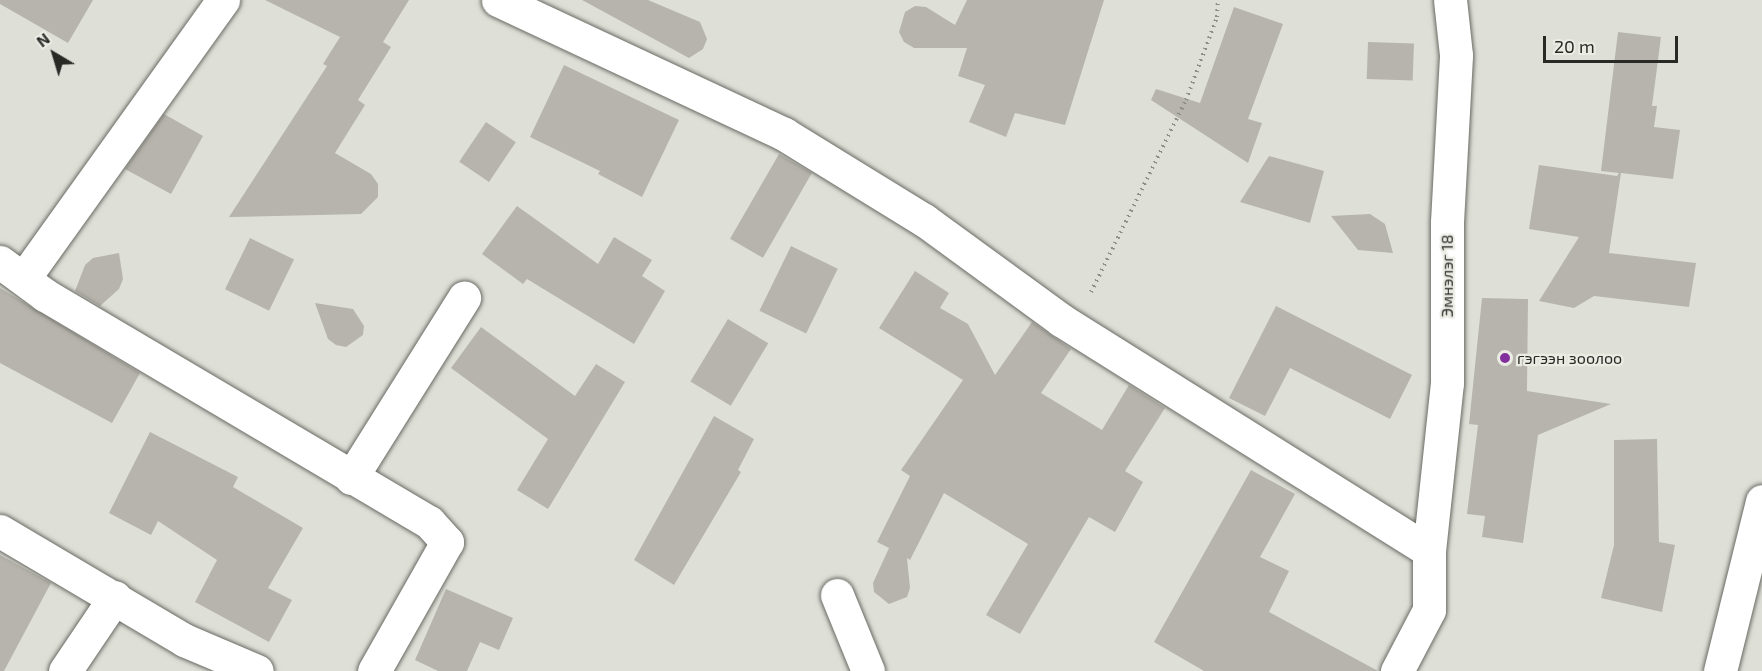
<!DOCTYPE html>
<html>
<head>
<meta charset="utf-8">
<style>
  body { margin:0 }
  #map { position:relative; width:1762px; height:671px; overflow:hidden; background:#dee0d8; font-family:"Exo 2",sans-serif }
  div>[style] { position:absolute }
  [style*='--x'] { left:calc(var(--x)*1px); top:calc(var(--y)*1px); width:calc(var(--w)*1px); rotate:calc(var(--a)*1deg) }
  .building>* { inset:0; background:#b7b4ad; transform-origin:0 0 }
  .path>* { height:4px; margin-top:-2px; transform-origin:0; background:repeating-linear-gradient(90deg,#8c8d87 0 1.5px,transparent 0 6px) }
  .roads { filter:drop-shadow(0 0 2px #696a63) drop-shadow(0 0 2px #696a63) }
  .street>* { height:33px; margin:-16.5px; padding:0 16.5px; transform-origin:16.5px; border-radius:16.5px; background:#fff }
  .dots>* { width:16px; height:16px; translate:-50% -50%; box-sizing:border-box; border:3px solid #ebede5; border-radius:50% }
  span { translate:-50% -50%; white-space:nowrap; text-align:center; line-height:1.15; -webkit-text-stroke:4.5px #ebede5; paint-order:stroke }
  .street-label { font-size:16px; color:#292926 }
  .poi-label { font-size:16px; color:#292926 }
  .left { translate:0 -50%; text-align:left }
  .north { position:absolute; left:24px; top:24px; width:60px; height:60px; -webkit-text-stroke:4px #ebede5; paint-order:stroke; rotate:322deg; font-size:16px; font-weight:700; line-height:24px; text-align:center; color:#292926 }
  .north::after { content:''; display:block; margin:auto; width:21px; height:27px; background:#292926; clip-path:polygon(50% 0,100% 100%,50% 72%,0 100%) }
  .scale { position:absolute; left:1543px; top:36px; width:135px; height:27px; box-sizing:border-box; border:3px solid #292926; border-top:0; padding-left:8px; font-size:18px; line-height:21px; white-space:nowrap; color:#292926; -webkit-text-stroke:4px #ebede5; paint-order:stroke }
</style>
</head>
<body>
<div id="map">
  <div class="building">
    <i style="clip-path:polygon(0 0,93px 0,68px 43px,0 4px)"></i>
    <i style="clip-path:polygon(265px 0,409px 0,383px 42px,391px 47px,358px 100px,365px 105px,335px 153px,371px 174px,378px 184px,378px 197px,361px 214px,229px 217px,327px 66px,323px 64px,340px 37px)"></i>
    <i style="clip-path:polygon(582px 0,648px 0,700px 22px,707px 39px,703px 49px,689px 58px)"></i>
    <i style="clip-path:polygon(967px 0,1104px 0,1065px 125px,1015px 113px,1006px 137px,969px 122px,985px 85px,958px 76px,967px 48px,914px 48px,904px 42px,899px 32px,905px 12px,915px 6px,926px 7px,955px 25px)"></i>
    <i style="clip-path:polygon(1234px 7px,1283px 24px,1248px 119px,1262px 123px,1248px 163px,1151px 100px,1156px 89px,1200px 103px)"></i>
    <i style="clip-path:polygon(1618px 32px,1661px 37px,1652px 106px,1657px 106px,1654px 127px,1680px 130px,1673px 179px,1621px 173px,1609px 253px,1696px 263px,1689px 307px,1594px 296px,1574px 308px,1539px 301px,1579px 237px,1529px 229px,1539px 165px,1617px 176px,1619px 173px,1601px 171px)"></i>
    <i style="left:1368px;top:42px;width:46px;height:37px;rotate:2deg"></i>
    <i style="clip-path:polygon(564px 65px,679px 120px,642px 197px,598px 174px,600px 171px,530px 137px)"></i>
    <i style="clip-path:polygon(164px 114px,203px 136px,171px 194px,125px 169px)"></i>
    <i style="left:486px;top:122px;width:36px;height:48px;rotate:34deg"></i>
    <i style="left:779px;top:154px;width:38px;height:98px;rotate:30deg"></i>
    <i style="clip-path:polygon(1269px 156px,1324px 171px,1310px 223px,1240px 202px)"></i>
    <i style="clip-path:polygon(517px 206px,598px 264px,614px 237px,652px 260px,642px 276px,665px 291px,634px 344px,527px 279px,523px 284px,482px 254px)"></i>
    <i style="clip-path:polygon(1370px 214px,1385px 224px,1393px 253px,1358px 250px,1331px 216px)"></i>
    <i style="left:250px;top:238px;width:49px;height:57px;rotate:26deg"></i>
    <i style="left:791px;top:246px;width:52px;height:72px;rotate:26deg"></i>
    <i style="clip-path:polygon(119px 253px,123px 279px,119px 289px,100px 306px,75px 291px,85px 265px,93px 258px)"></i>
    <i style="clip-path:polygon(915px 271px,949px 293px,940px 308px,968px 324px,995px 375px,1032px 322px,1071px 349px,1041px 393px,1102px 430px,1129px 385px,1165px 408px,1125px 471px,1143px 482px,1115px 532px,1089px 517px,1020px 634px,986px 615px,1028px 544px,944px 493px,910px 560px,907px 558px,910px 588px,907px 597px,889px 604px,874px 592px,873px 583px,889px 548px,877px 542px,910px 476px,901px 470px,963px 380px,879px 328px)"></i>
    <i style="clip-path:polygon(0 288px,140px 373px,112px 423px,0 363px)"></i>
    <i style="clip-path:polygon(1482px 298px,1528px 299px,1527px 391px,1611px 404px,1538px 435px,1523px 543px,1482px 537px,1485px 516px,1467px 514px,1478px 425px,1469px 424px)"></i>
    <i style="clip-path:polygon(315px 303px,353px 309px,364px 326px,363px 335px,346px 347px,336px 345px,328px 339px)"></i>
    <i style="clip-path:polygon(1276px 306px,1412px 375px,1390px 419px,1290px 368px,1265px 416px,1229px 398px)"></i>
    <i style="left:728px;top:319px;width:47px;height:73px;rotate:31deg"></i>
    <i style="clip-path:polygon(481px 327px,575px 396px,596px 364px,625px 382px,548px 509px,517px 490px,548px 439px,451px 368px)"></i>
    <i style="clip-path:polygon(714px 416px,754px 439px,738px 470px,741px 472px,674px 585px,634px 560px)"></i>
    <i style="clip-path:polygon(150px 432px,238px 477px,233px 487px,303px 528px,268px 588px,292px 600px,269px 642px,195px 602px,217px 560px,158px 521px,151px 535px,109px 513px)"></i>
    <i style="clip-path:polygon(1657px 439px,1659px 542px,1675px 545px,1662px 612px,1601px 598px,1614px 545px,1614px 440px)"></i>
    <i style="clip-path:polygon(1251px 470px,1295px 494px,1260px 557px,1289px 571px,1269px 612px,1378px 671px,1204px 671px,1154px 642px)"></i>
    <i style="clip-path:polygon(0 555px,51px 583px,4px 671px,0 671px)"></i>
    <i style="clip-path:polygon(446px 589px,513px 618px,499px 650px,480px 642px,467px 671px,438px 671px,415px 660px)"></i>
  </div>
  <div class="path">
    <i style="--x:1091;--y:292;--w:214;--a:-63.7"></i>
    <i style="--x:1186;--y:100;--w:89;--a:-69.5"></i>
    <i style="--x:1217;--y:17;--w:17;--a:-87"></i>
  </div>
  <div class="roads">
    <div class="street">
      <i style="--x:498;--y:0;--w:316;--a:25.1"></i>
      <i style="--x:784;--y:134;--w:164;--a:31.6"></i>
      <i style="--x:924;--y:220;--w:170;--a:36.1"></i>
      <i style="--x:1061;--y:320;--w:434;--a:32.1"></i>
      <i style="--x:1429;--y:551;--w:59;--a:90"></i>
      <i style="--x:1429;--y:610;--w:69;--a:117.7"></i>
      <i style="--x:0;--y:262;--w:56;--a:36.3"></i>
      <i style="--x:45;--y:295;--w:446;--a:30.6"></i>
      <i style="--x:429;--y:522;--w:27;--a:48"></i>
      <i style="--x:447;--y:542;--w:148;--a:119.5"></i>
      <i style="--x:24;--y:278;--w:342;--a:-54.4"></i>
      <i style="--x:351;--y:478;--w:213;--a:-57.9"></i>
      <i style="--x:0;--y:531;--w:214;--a:30.6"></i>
      <i style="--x:184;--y:640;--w:79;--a:23"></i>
      <i style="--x:1429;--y:551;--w:169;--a:-83.9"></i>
      <i style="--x:1447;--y:383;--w:161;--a:-90"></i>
      <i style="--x:1447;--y:222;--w:167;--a:-86.9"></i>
      <i style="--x:1456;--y:55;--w:55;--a:-96.2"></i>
      <i style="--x:837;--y:595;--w:82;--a:67.8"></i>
      <i style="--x:65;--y:671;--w:89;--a:-56"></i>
      <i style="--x:1720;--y:671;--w:175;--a:-76.1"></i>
    </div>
  </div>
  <div class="dots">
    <i style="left:1505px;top:358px;background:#832f9d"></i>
  </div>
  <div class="street-label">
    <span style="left:1447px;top:276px;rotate:-90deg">Эмнэлэг 18</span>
  </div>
  <div class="poi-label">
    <span class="left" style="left:1517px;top:358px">гэгээн зоолоо</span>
  </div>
  <div class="north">N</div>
  <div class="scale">20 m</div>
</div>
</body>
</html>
